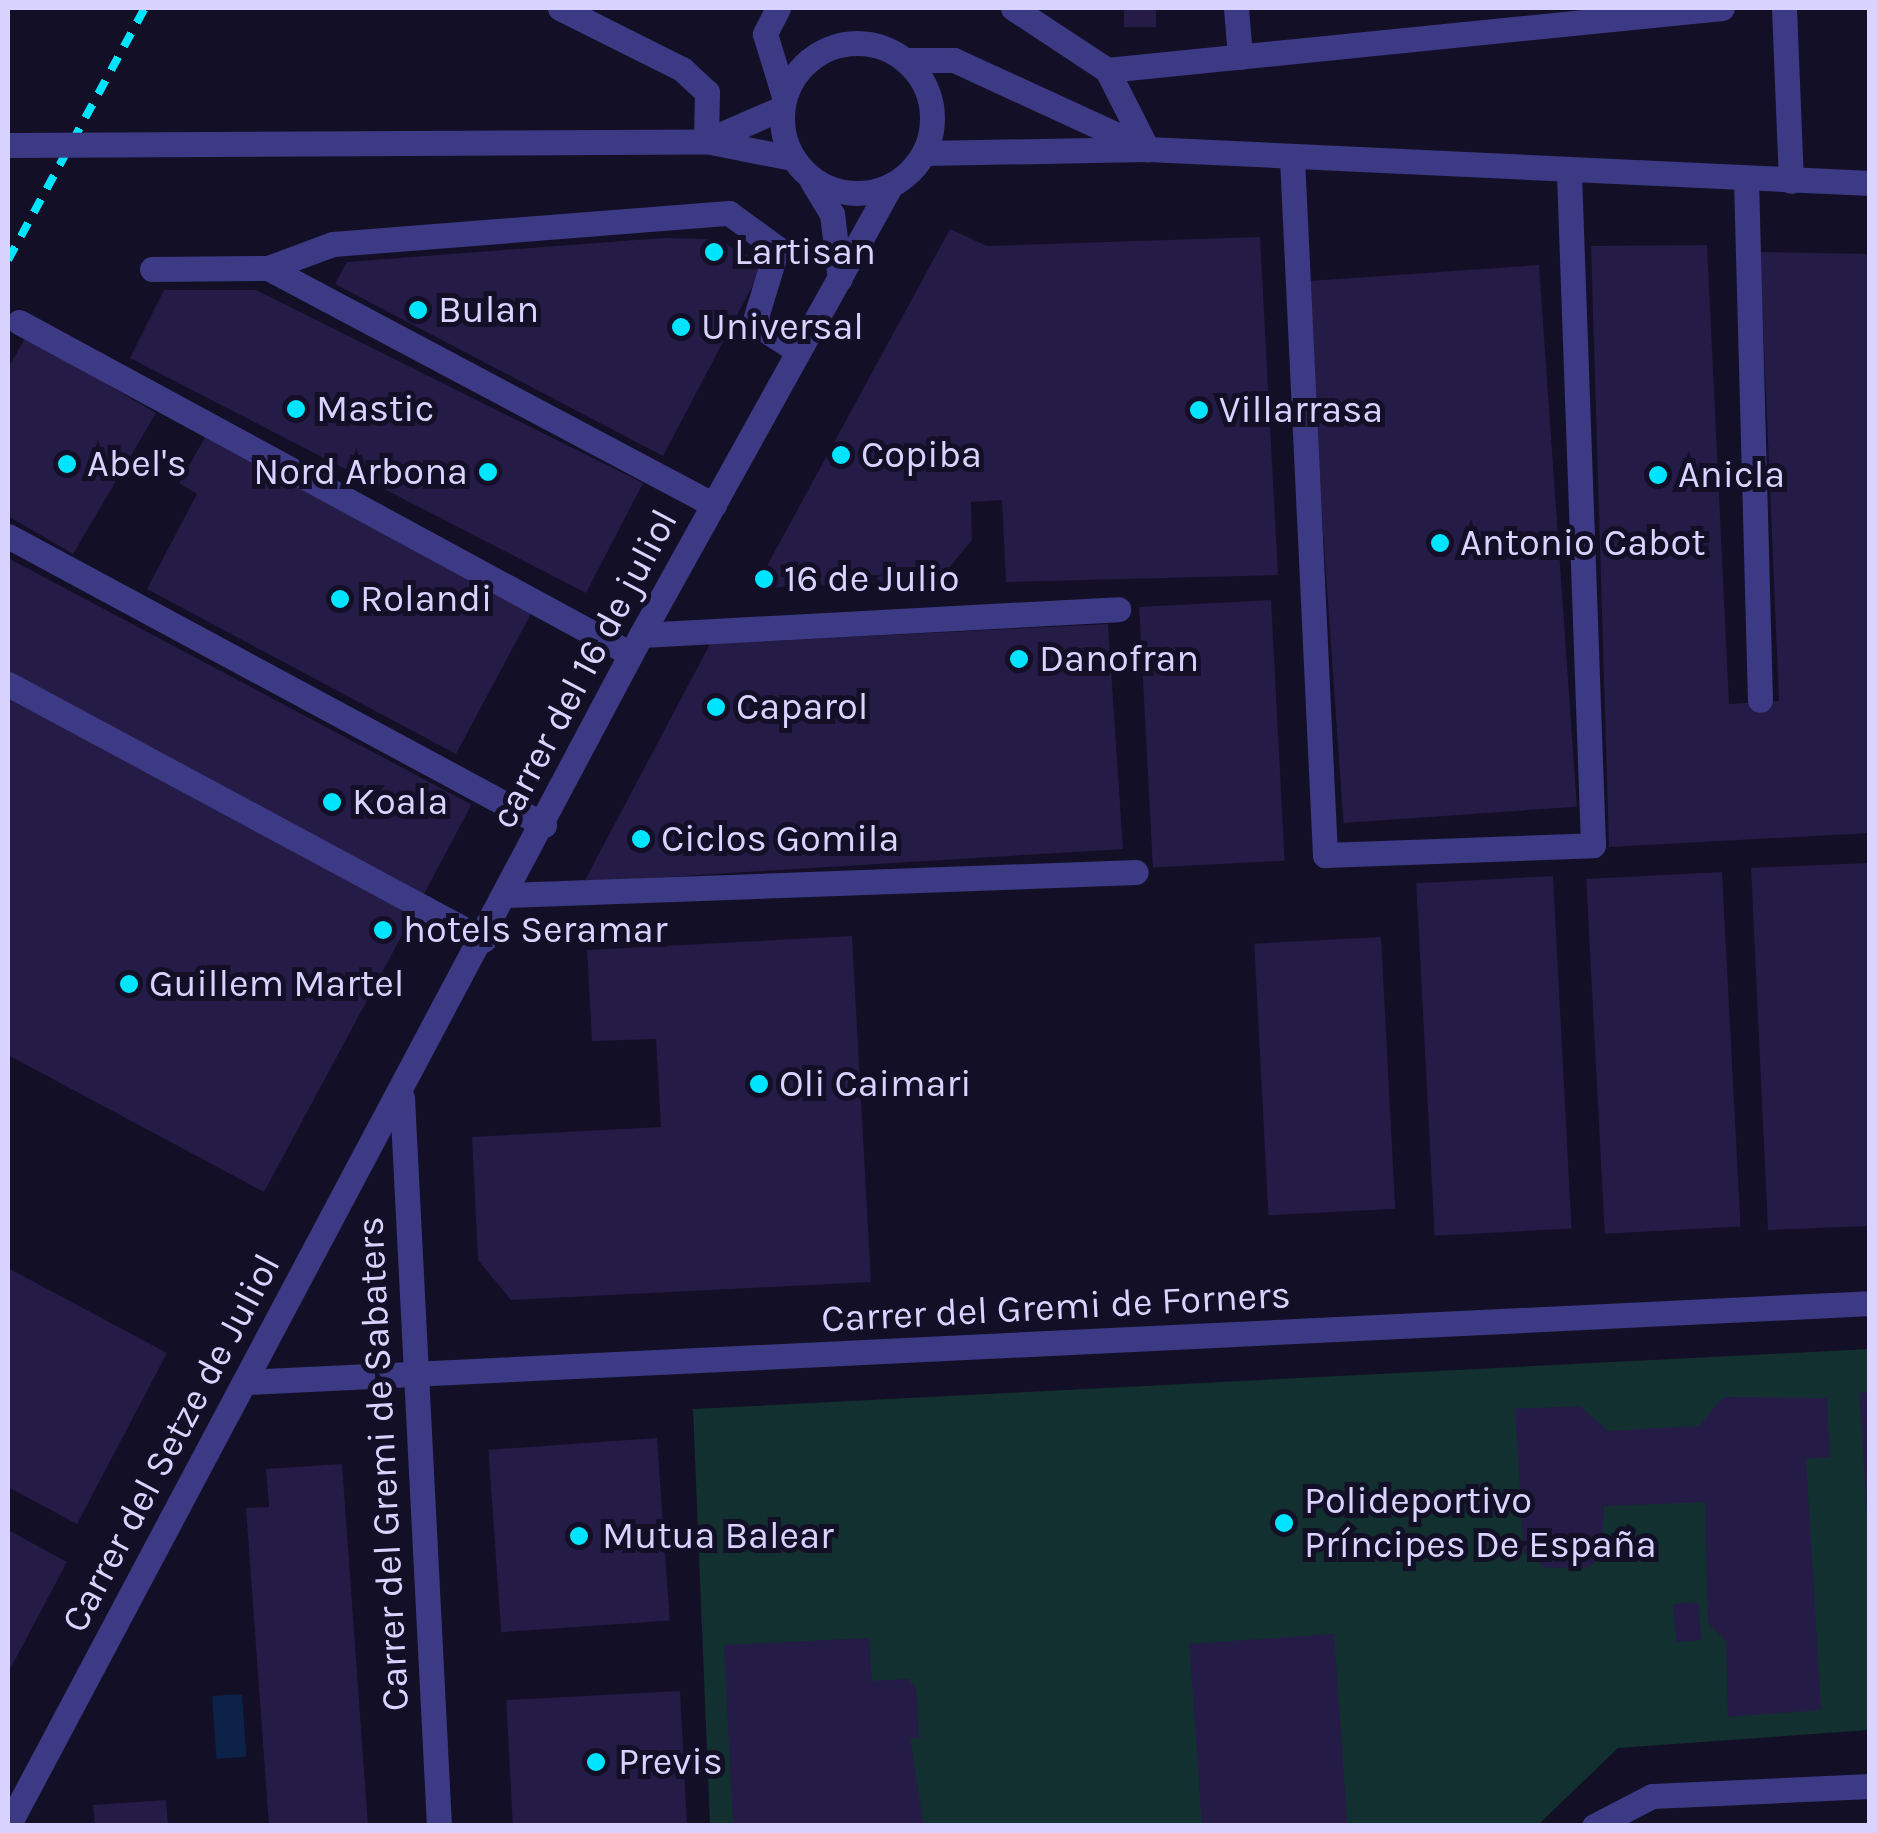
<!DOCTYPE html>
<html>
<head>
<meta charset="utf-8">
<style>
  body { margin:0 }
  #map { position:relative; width:1877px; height:1833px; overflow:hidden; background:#130f26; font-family:Karla,sans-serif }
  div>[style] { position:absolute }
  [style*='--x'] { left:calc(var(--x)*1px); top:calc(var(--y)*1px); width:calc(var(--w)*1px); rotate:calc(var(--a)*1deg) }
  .green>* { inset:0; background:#12302f }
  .water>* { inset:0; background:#0c2248; transform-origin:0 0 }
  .building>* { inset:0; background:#241b47; transform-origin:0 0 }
  .minor>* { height:25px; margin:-12.5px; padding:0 12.5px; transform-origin:12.5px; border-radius:12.5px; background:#3d3a85 }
  .minor>.ring { margin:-12.5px; padding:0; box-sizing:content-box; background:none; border:25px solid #3d3a85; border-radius:50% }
  .rail>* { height:8px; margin-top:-4px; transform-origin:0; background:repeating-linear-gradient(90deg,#00e5ff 0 15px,transparent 0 27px) }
  .minor-bridge>* { height:25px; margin:-12.5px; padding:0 12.5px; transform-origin:12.5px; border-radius:12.5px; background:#3d3a85 }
  .dots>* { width:28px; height:28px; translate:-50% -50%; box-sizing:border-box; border:5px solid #130f26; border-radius:50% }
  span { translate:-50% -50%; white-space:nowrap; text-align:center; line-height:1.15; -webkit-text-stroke:10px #130f26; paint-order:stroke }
  .poi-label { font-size:38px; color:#d9d4ff }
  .left { translate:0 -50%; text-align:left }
  .right { translate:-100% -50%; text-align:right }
  .street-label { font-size:38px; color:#d9d4ff }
  .frame { position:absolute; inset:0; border:10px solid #d9d4ff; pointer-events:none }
</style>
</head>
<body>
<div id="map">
  <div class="green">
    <i style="clip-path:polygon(1869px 1349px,1869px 1730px,1618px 1748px,1538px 1825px,710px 1825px,693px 1409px)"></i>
  </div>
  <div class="water">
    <i style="left:242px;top:1694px;width:63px;height:30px;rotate:86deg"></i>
  </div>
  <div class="building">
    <i style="left:1124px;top:8px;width:32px;height:19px"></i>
    <i style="clip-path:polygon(950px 229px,987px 246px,1260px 237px,1278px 575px,1006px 582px,1002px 500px,971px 502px,972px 540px,938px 581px,755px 588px)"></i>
    <i style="clip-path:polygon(662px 238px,716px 239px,764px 264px,663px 456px,335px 284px,347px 262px)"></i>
    <i style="clip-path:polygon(1707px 245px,1729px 704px,1779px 701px,1760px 252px,1870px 254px,1870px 833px,1609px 847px,1591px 246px)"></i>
    <i style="left:1539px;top:265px;width:543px;height:234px;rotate:86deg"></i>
    <i style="clip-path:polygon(164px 290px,256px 290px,643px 483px,586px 593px,130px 358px)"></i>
    <i style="clip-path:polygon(26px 337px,156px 413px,73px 554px,8px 516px,8px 368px)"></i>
    <i style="clip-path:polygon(207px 434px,534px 608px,456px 754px,147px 589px,197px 494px,179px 483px)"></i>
    <i style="left:8px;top:558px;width:525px;height:101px;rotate:28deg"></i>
    <i style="left:1271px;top:600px;width:261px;height:132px;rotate:87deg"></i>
    <i style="clip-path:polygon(1108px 624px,1123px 849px,584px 882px,710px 644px)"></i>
    <i style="clip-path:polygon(8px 696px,414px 913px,264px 1192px,8px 1055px)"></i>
    <i style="clip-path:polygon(1870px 863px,1870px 1226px,1768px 1230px,1751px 868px)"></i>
    <i style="left:1722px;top:872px;width:355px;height:136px;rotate:87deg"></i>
    <i style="left:1553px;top:876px;width:353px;height:137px;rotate:87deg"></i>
    <i style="clip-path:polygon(852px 936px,871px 1282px,511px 1300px,478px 1260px,472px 1137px,661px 1127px,656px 1039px,592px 1041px,587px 950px)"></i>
    <i style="left:1381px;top:937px;width:272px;height:127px;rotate:87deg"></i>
    <i style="clip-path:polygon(8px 1268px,167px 1353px,77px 1524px,8px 1487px)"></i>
    <i style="clip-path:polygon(1870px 1392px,1870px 1511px,1867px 1511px,1859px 1393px)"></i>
    <i style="clip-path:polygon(1723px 1397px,1827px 1398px,1830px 1457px,1806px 1459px,1821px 1710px,1728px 1717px,1726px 1641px,1708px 1623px,1705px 1502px,1604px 1506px,1602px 1539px,1611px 1546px,1590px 1567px,1546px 1568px,1524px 1553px,1515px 1409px,1580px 1406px,1608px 1431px,1699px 1426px)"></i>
    <i style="left:657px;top:1438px;width:183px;height:169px;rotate:86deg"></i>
    <i style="clip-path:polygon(342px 1464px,368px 1826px,269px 1826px,246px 1508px,269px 1507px,266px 1469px)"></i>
    <i style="clip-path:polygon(8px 1530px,67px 1562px,8px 1673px)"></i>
    <i style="left:1698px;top:1602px;width:38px;height:25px;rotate:85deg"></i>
    <i style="left:1334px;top:1634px;width:192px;height:145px;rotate:86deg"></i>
    <i style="clip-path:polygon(869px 1638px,872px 1681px,908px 1679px,916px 1688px,919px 1738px,910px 1739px,924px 1826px,733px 1826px,724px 1645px)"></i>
    <i style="left:680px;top:1691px;width:135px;height:174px;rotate:87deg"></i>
    <i style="clip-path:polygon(166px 1800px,168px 1826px,95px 1826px,93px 1805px)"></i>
  </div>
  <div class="minor">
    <i style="--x:560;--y:8;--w:136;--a:26.6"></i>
    <i style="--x:682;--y:69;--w:34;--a:43"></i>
    <i style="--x:707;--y:92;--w:49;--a:91.2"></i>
    <i style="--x:778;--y:8;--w:29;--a:117"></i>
    <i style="--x:765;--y:34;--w:65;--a:73"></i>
    <i style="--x:1013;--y:8;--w:113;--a:33.4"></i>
    <i style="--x:1107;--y:70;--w:89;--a:63.1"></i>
    <i style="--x:1236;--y:8;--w:49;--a:85.3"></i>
    <i style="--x:1784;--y:8;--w:173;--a:87.7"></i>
    <i class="ring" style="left:782px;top:43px;width:125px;height:125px"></i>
    <i style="--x:905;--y:60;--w:49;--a:0"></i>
    <i style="--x:954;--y:60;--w:208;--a:24.7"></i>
    <i style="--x:1107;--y:70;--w:618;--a:-5.76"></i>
    <i style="--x:706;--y:141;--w:83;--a:-23.5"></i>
    <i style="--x:209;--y:144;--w:497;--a:-0.3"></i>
    <i style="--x:706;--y:141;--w:88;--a:11.2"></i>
    <i style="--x:924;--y:153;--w:223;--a:-1"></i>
    <i style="--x:1147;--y:149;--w:724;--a:2.69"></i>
    <i style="--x:1292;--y:158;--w:698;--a:87.29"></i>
    <i style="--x:1325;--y:855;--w:268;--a:-2.1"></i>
    <i style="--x:1593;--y:845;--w:671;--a:-92.05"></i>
    <i style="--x:1746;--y:180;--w:520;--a:88.46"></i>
    <i style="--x:812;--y:181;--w:39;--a:59"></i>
    <i style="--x:832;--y:214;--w:65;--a:83"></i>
    <i style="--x:268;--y:268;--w:69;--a:-20.3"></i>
    <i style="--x:333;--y:244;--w:397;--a:-4.5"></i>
    <i style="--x:729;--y:213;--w:59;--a:36.1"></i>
    <i style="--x:777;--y:248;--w:78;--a:107"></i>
    <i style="--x:754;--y:323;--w:52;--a:32.5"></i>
    <i style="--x:152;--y:269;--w:116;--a:-0.5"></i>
    <i style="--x:268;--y:268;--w:505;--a:27.99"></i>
    <i style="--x:19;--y:322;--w:696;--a:28.48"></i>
    <i style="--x:8;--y:536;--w:609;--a:28.33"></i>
    <i style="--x:641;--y:635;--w:478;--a:-3.1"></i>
    <i style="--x:8;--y:684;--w:540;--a:28.27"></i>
    <i style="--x:507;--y:895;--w:629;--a:-2.09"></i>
    <i style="--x:402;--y:1098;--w:729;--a:87.09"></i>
    <i style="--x:246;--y:1382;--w:1626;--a:-2.78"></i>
    <i style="--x:8;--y:1826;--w:1349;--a:-62.01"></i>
    <i style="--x:641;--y:635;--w:515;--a:-60.95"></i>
    <i style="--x:1594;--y:1826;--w:65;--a:-27.3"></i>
    <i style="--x:1652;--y:1796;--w:218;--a:-2.6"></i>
  </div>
  <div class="rail">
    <i style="--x:8;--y:260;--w:287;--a:-61.5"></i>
  </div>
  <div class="minor-bridge">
    <i style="--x:8;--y:145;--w:201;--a:-0.3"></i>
  </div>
  <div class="dots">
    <i style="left:714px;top:252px;background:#00e5ff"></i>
    <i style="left:418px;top:310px;background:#00e5ff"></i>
    <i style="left:681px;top:327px;background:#00e5ff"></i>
    <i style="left:296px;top:409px;background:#00e5ff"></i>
    <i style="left:1199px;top:410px;background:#00e5ff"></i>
    <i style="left:841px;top:455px;background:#00e5ff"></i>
    <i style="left:67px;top:464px;background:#00e5ff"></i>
    <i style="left:488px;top:472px;background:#00e5ff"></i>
    <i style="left:1658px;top:475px;background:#00e5ff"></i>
    <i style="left:1440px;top:543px;background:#00e5ff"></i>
    <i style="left:764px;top:579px;background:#00e5ff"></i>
    <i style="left:340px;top:599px;background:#00e5ff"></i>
    <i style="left:1019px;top:659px;background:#00e5ff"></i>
    <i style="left:716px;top:707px;background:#00e5ff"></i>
    <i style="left:332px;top:802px;background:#00e5ff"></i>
    <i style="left:641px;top:839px;background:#00e5ff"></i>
    <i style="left:383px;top:930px;background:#00e5ff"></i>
    <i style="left:129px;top:984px;background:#00e5ff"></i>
    <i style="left:759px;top:1084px;background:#00e5ff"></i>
    <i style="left:1284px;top:1523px;background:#00e5ff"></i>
    <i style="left:579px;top:1536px;background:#00e5ff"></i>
    <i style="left:596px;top:1762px;background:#00e5ff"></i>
  </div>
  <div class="poi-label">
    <span class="left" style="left:734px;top:252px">Lartisan</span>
    <span class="left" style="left:438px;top:310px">Bulan</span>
    <span class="left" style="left:701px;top:327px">Universal</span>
    <span class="left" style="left:316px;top:409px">Mastic</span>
    <span class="left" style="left:1219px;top:410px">Villarrasa</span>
    <span class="left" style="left:861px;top:455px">Copiba</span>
    <span class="left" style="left:87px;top:464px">Abel's</span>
    <span class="right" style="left:468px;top:472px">Nord Arbona</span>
    <span class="left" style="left:1678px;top:475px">Anicla</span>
    <span class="left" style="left:1460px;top:543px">Antonio Cabot</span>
    <span class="left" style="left:784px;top:579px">16 de Julio</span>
    <span class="left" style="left:360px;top:599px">Rolandi</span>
    <span class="left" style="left:1039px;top:659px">Danofran</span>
    <span class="left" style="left:736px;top:707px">Caparol</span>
    <span class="left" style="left:352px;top:802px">Koala</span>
    <span class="left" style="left:661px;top:839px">Ciclos Gomila</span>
    <span class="left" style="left:403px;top:930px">hotels Seramar</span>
    <span class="left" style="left:149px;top:984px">Guillem Martel</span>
    <span class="left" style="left:779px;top:1084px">Oli Caimari</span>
    <span class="left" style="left:1304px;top:1523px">Polideportivo<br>Príncipes De España</span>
    <span class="left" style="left:602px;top:1536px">Mutua Balear</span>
    <span class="left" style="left:618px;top:1762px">Previs</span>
  </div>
  <div class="street-label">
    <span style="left:584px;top:669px;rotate:-62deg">carrer del 16 de juliol</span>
    <span style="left:1056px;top:1307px;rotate:-3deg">Carrer del Gremi de Forners</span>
    <span style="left:171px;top:1443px;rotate:-62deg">Carrer del Setze de Juliol</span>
    <span style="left:383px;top:1464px;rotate:-93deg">Carrer del Gremi de Sabaters</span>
  </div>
  <div class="frame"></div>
</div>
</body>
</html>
